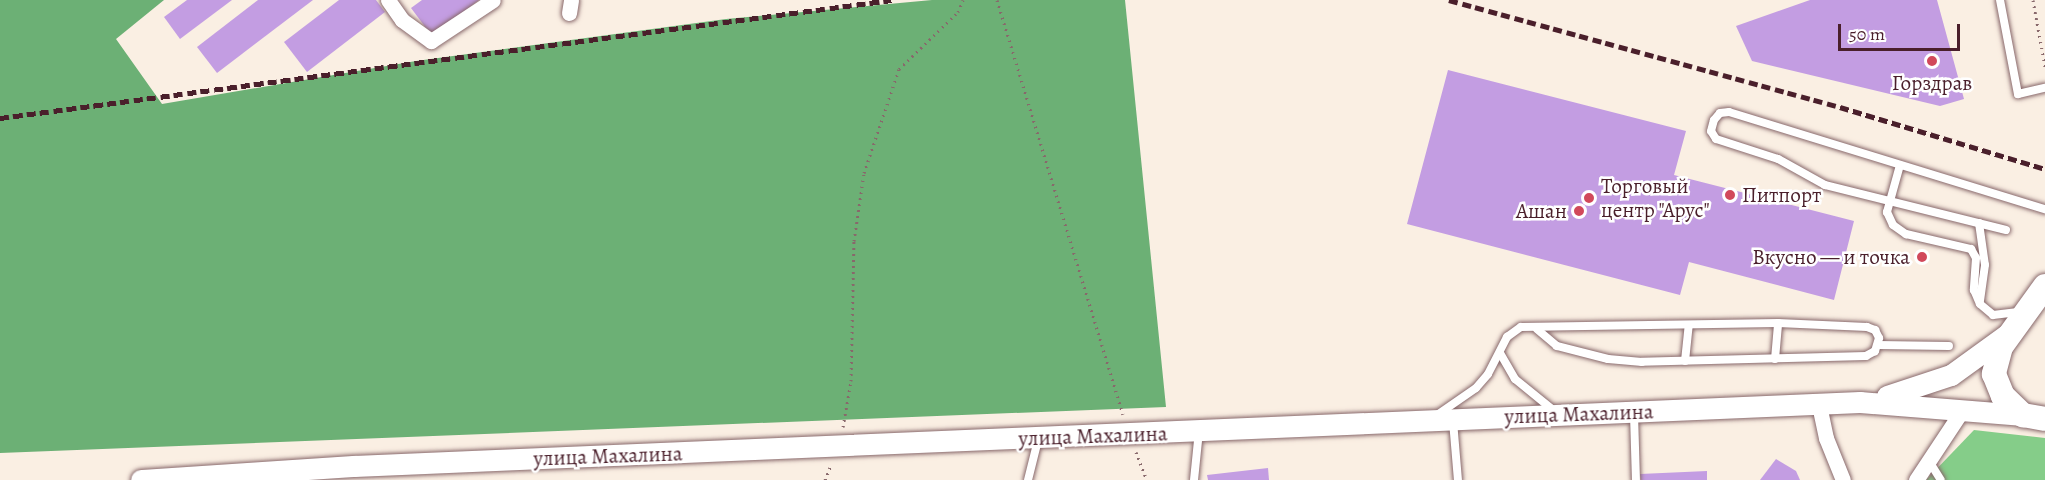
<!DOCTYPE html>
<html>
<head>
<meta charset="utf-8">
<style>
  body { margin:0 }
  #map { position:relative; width:2045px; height:480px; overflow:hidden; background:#faefe3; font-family:Alegreya,serif }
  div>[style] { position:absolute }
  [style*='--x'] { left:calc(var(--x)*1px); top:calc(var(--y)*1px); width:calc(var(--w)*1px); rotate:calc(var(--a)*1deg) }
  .green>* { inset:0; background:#85cd89 }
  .forest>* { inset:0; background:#6cb075 }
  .building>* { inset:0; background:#c39de2 }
  .path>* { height:3px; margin-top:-1.5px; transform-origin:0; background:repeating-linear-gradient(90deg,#88686b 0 1.5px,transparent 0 6px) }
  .roads { filter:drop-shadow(0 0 2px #88686b) drop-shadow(0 0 2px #88686b) }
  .lane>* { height:8px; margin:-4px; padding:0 4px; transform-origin:4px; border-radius:4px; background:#fff }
  .street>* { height:15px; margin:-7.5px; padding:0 7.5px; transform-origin:7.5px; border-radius:7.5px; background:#fff }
  .secondary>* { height:21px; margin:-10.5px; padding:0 10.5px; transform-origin:10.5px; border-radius:10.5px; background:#fff }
  .primary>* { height:24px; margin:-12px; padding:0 12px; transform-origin:12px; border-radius:12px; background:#fff }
  .rail>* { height:4.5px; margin-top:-2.25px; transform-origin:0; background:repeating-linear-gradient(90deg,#4a1f2b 0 9px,transparent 0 13.5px) }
  .dots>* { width:16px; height:16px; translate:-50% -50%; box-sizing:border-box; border:3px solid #fff; border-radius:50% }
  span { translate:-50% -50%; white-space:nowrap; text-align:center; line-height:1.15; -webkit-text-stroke:5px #fff; paint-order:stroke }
  .poi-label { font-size:21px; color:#4a1f2b }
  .left { translate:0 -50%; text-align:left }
  .right { translate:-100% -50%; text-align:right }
  .street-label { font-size:21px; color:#4a1f2b }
  .scale { position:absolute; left:1838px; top:24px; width:122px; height:27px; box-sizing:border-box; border:3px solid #4a1f2b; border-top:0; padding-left:8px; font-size:18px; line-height:21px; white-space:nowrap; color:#4a1f2b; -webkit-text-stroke:4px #fff; paint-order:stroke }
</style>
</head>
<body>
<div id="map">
  <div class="green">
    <i style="clip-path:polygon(1974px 430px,2045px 438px,2045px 480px,1926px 480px)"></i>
  </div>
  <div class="forest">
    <i style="clip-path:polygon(0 0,164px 0,116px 39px,162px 104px,416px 61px,726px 19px,932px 0,1125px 0,1166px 407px,0 453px)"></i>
  </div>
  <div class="building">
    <i style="clip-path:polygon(187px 0,232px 0,180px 39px,164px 17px)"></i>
    <i style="clip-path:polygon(258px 0,313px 0,217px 73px,197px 47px)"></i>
    <i style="clip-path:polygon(339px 0,376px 0,385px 12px,307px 72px,284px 42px)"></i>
    <i style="clip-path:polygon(422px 0,479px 0,432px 36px,411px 8px)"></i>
    <i style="clip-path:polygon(1810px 0,1937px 0,1964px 99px,1940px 106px,1752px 61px,1736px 26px)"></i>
    <i style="clip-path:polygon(1448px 70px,1686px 131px,1674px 175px,1854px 221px,1834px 300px,1689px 262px,1680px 295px,1407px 224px)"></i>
    <i style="clip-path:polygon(1776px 459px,1796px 471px,1800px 480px,1760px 480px)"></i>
    <i style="clip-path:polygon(1268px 468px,1269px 480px,1208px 480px,1207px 475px)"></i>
    <i style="clip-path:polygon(1707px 471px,1707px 480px,1641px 480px,1640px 474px)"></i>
  </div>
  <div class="path">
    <i style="--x:997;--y:0;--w:433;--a:73.1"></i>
    <i style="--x:2033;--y:0;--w:68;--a:79.8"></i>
    <i style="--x:843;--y:427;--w:47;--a:-80.1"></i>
    <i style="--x:851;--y:381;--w:140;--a:-88.8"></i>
    <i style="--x:854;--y:241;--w:69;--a:-81.6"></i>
    <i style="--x:864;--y:173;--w:110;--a:-71.4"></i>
    <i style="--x:899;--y:69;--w:82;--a:-44"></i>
    <i style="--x:958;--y:12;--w:13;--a:-67"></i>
    <i style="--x:1136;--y:452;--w:30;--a:69"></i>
    <i style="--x:825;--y:480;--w:16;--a:-68"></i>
  </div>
  <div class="roads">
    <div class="lane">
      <i style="--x:2000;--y:0;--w:96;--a:79.2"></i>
      <i style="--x:2018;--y:94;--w:28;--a:-13"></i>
      <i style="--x:1900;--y:165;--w:49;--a:105.5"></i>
      <i style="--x:1887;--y:212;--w:14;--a:65"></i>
      <i style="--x:1893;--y:225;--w:16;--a:35"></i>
      <i style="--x:1906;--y:234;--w:67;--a:13"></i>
      <i style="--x:1971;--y:249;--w:10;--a:61"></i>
      <i style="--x:1976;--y:258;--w:32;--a:94"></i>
      <i style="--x:1974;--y:290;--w:15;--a:67"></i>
      <i style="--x:1980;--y:304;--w:17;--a:40"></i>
      <i style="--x:1993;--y:315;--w:25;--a:-7"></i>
      <i style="--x:1979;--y:223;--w:42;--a:81.9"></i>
      <i style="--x:1985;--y:265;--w:37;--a:98"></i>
      <i style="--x:2006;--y:230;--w:187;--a:-166"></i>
      <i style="--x:1825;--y:185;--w:54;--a:-151"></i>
      <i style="--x:1778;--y:159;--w:65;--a:-162.1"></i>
      <i style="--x:1716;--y:139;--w:9;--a:-122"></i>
      <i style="--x:1711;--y:131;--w:11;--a:-75"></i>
      <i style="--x:1714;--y:120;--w:9;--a:-49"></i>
      <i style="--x:1720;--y:113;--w:9;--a:-6"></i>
      <i style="--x:1729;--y:112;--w:331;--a:17.1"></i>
      <i style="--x:1878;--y:345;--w:71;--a:0.8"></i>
      <i style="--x:1500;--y:353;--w:30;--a:60"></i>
      <i style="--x:1515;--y:379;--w:49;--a:39.2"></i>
      <i style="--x:1775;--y:359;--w:36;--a:-85"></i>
      <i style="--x:1685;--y:361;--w:36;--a:-84"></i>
      <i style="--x:1634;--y:414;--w:66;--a:88.3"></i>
      <i style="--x:1437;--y:415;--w:47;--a:-34.7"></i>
      <i style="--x:1476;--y:388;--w:18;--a:-49"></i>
      <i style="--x:1488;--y:374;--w:42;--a:-62.8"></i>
      <i style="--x:1507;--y:337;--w:17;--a:-36"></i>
      <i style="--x:1521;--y:327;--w:257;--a:-0.9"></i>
      <i style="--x:1778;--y:323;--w:89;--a:2.6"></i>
      <i style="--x:1867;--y:327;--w:9;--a:21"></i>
      <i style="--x:1875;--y:330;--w:9;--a:63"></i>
      <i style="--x:1879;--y:338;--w:14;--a:107"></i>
      <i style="--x:1875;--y:351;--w:10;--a:151"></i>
      <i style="--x:1866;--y:356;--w:224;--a:178.5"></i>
      <i style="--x:1642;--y:362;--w:34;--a:-175"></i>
      <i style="--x:1608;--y:359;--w:53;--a:-165.7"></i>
      <i style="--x:1557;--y:346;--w:26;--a:-140"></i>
      <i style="--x:1453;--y:421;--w:59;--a:85.2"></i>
      <i style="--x:1929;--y:461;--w:22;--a:58"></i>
      <i style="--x:1028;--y:480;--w:41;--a:-76"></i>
      <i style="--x:1194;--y:480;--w:49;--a:-84.2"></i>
    </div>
    <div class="street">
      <i style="--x:388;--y:0;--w:24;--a:55"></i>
      <i style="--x:402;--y:20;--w:36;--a:36"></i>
      <i style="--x:431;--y:41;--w:74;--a:-33.5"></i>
      <i style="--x:569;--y:13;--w:13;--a:-81"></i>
      <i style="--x:1819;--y:405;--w:34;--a:78"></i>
      <i style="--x:1826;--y:438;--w:45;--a:68"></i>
      <i style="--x:1916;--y:480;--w:85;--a:-56.5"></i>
    </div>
    <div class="secondary">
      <i style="--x:1887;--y:396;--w:67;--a:-18.2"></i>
      <i style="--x:1951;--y:375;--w:72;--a:-35.9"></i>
      <i style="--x:141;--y:480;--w:213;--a:-3.8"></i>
      <i style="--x:354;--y:466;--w:1507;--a:-2.43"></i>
      <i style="--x:1860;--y:402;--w:164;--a:4.6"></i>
    </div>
    <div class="primary">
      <i style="--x:2045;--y:286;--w:75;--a:125.8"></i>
      <i style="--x:2001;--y:347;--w:28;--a:105"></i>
      <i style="--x:1994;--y:374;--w:24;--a:68"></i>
      <i style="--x:2003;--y:396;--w:28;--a:44"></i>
      <i style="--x:2023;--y:415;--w:22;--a:10"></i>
    </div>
  </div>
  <div class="rail">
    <i style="--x:1449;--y:0;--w:405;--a:15.3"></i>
    <i style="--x:1840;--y:107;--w:214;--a:16.8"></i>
    <i style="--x:0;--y:118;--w:899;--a:-7.54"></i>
  </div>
  <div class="dots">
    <i style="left:1932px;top:61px;background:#d1495b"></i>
    <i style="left:1730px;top:195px;background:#d1495b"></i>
    <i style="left:1589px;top:198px;background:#d1495b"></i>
    <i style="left:1579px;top:211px;background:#d1495b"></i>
    <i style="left:1922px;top:257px;background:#d1495b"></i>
  </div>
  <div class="poi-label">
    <span style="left:1932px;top:83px">Горздрав</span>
    <span class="left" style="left:1601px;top:198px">Торговый<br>центр "Арус"</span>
    <span class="left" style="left:1742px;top:195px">Питпорт</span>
    <span class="right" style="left:1567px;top:211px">Ашан</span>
    <span class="right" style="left:1910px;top:257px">Вкусно — и точка</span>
  </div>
  <div class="street-label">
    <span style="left:1579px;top:414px;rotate:-2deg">улица Махалина</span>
    <span style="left:1093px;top:436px;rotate:-2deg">улица Махалина</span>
    <span style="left:608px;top:456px;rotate:-2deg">улица Махалина</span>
  </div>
  <div class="scale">50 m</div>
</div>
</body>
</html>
